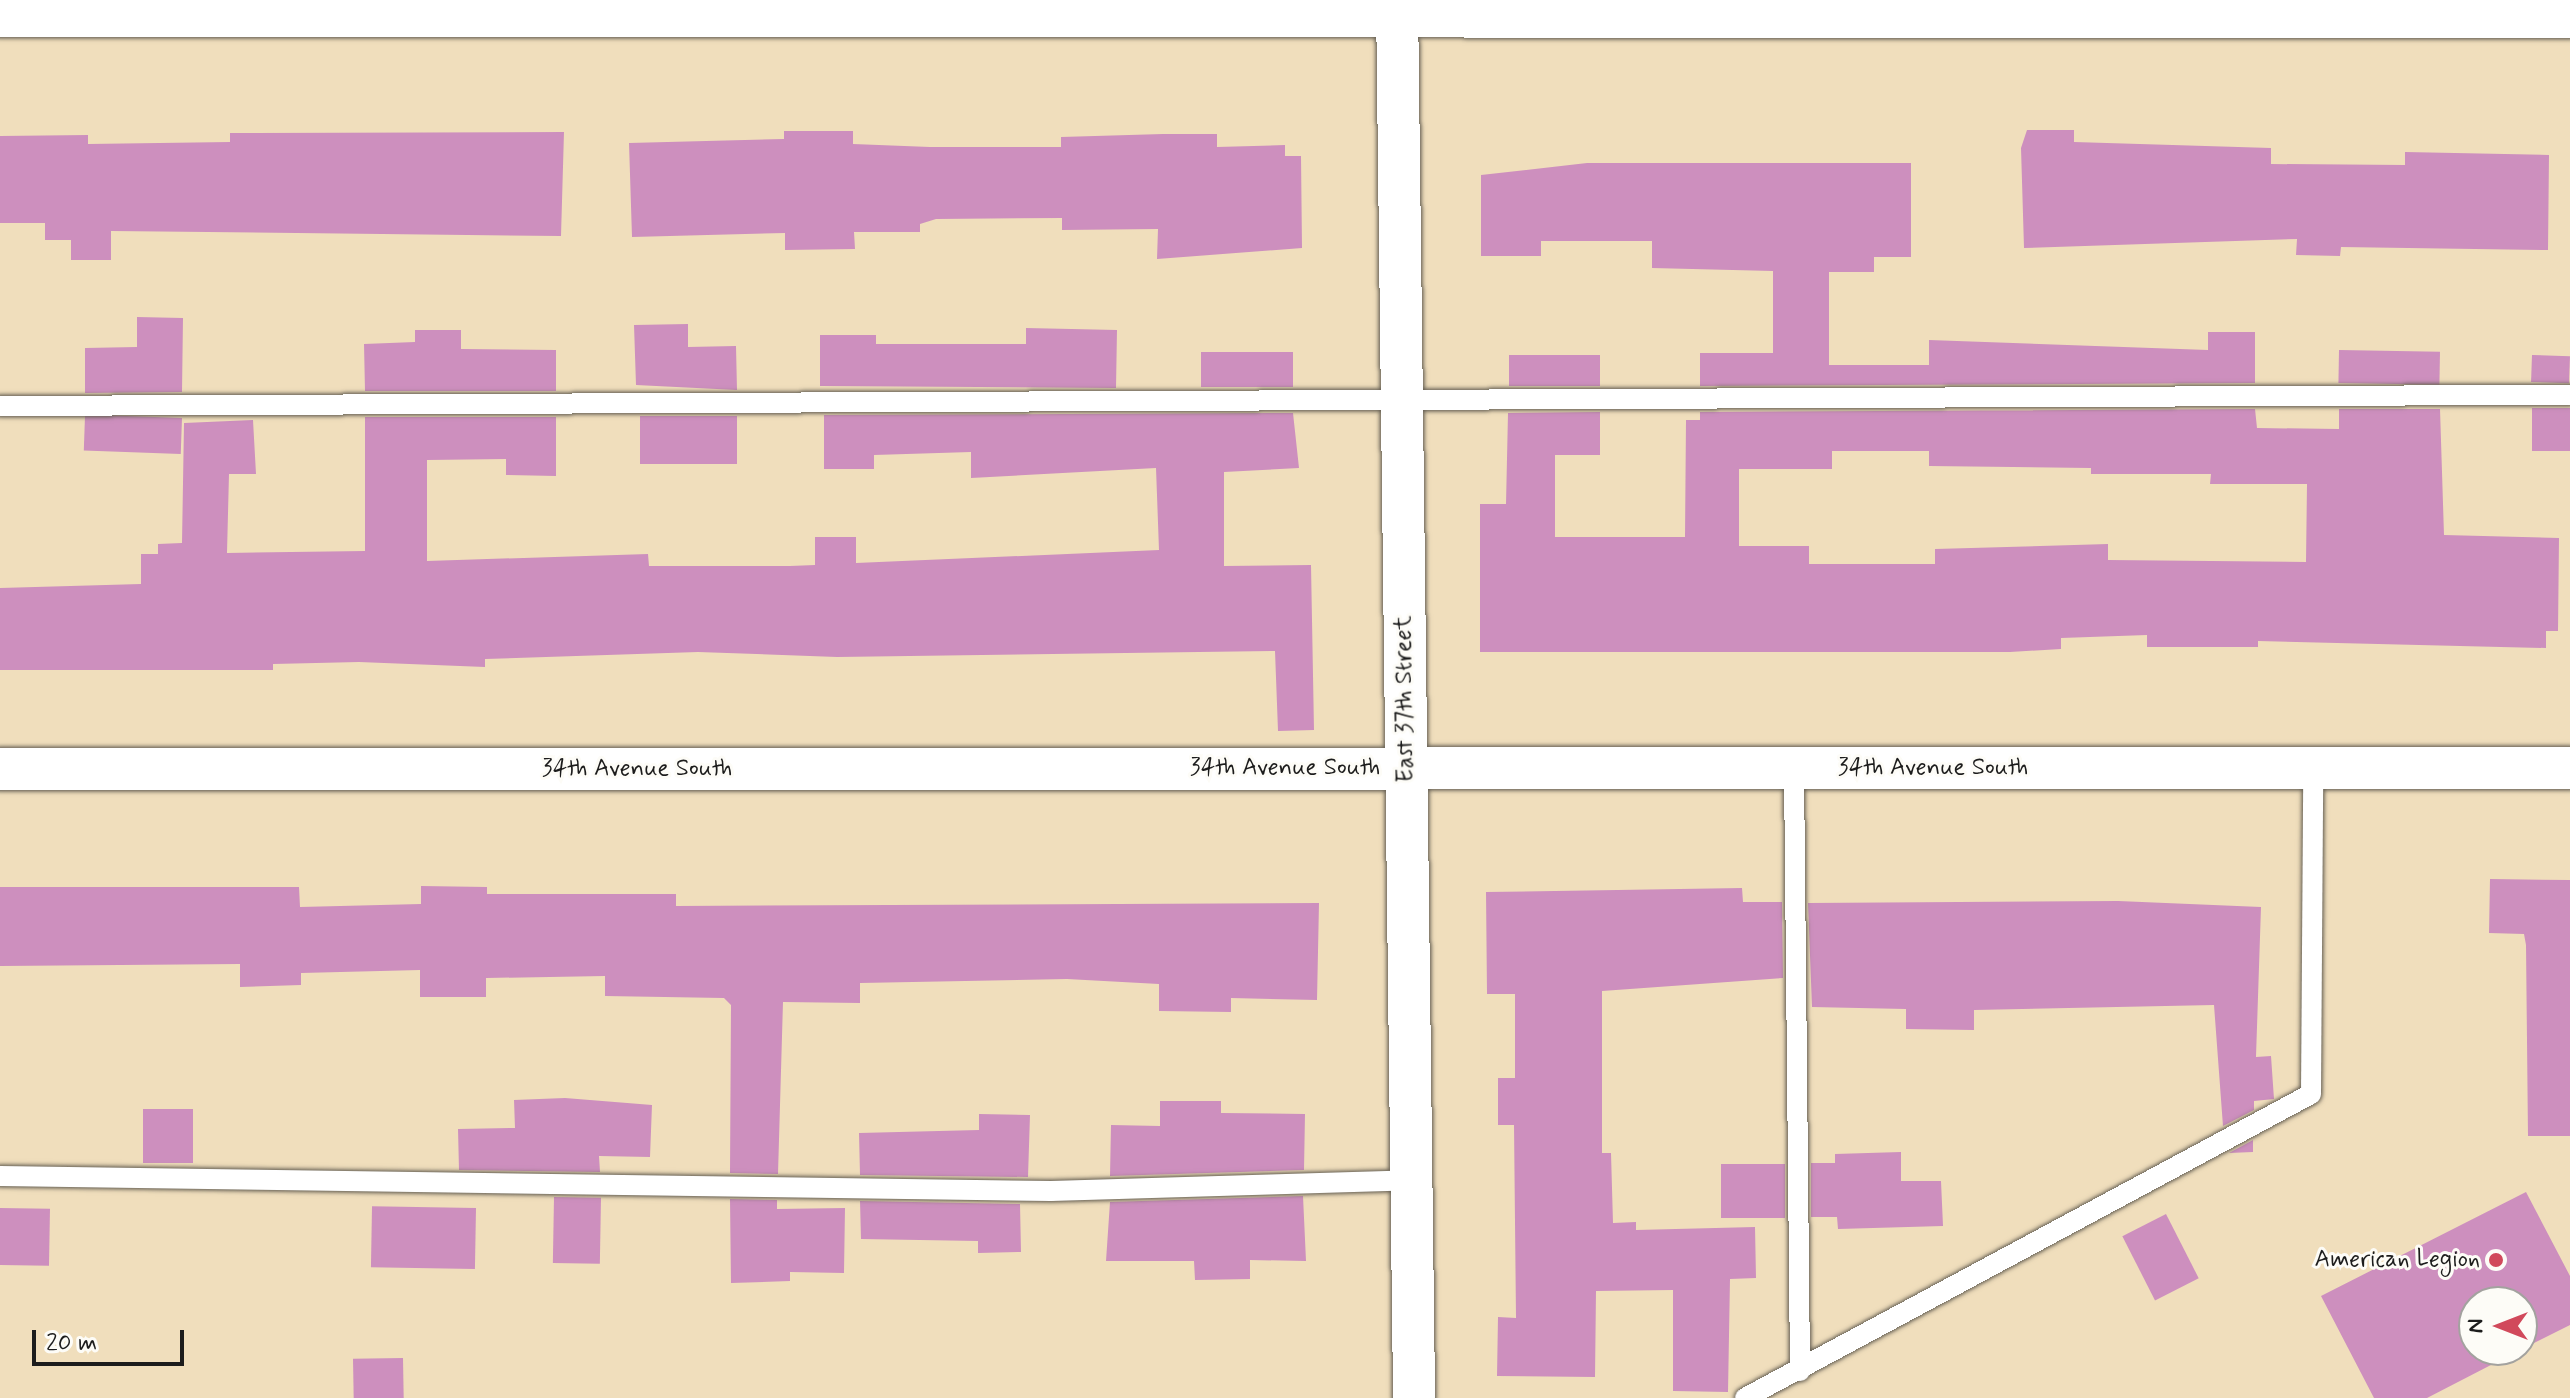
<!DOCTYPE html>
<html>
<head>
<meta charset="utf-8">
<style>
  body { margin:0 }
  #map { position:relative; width:2570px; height:1398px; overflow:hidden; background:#f0debc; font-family:Mynerve,sans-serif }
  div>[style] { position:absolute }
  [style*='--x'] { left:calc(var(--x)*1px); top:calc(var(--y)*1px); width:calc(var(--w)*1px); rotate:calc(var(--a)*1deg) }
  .building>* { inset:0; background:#cd8fbe; transform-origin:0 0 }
  .roads { filter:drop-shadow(0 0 2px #666054) drop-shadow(0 0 2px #666054) }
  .lane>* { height:20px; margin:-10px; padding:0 10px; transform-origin:10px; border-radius:10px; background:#fff }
  .street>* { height:42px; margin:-21px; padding:0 21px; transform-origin:21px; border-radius:21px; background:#fff }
  .dots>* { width:22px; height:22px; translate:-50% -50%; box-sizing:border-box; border:4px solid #fdfcf7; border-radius:50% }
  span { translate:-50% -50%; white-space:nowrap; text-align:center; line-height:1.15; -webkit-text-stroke:6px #fdfcf7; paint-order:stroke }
  .street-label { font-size:24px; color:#1c1c1c }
  .poi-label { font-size:24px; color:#1c1c1c }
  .right { translate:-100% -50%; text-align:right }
  .north { position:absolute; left:2458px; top:1286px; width:80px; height:80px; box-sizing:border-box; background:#fdfcf7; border:2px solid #a3a29f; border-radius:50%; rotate:270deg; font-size:22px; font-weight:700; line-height:32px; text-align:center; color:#1c1c1c }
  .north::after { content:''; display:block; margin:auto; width:28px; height:36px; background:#d1495b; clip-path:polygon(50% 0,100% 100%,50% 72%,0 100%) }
  .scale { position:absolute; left:32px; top:1330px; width:152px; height:36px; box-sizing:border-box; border:4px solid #1c1c1c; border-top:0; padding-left:10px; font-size:24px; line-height:28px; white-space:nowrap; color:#1c1c1c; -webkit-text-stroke:6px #fdfcf7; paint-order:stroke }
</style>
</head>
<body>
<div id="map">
  <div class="building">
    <i style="clip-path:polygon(2027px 130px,2074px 130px,2074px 142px,2271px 148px,2271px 164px,2405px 165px,2405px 152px,2549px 155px,2548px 250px,2341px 247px,2340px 256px,2296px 255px,2297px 239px,2024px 248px,2021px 148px)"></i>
    <i style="clip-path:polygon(784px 131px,853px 131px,853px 144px,930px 147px,1061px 147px,1061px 137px,1163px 134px,1217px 134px,1217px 147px,1285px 145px,1285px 156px,1301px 156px,1302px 248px,1157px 259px,1158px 229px,1062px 230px,1062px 218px,936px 219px,920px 224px,920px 232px,854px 232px,855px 249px,785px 250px,785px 233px,632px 237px,629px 143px,784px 139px)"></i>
    <i style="clip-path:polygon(564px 132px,561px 236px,111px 231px,111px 260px,71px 260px,71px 240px,45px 240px,45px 223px,0 223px,0 136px,88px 135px,88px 144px,230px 142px,230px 133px)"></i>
    <i style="clip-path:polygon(1587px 163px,1911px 163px,1911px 257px,1874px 257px,1874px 272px,1829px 272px,1829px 365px,1929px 365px,1929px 340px,2208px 350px,2208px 332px,2255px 332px,2255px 383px,1700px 386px,1700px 353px,1773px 353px,1773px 271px,1652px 268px,1652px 241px,1541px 241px,1541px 256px,1481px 256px,1481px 175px)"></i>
    <i style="clip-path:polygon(137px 317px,183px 318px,182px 392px,85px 393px,85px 348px,137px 347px)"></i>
    <i style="clip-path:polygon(688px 324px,688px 347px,736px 346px,737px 390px,636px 385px,634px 325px)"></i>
    <i style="clip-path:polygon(1026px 328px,1117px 330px,1116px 388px,820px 386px,820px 335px,876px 335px,876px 344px,1026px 344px)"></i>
    <i style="clip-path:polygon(415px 330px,461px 330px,461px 349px,556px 350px,556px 391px,365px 391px,364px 344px,415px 342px)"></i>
    <i style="left:2339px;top:350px;width:101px;height:33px;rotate:1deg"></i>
    <i style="left:1293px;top:352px;width:35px;height:92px;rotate:90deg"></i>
    <i style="left:1600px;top:355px;width:31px;height:91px;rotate:90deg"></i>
    <i style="left:2532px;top:355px;width:38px;height:27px;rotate:2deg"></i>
    <i style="left:2532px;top:408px;width:38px;height:43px"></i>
    <i style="clip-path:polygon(evenodd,2255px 409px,2257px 428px,2339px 429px,2339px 409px,2440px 409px,2444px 535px,2559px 538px,2558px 631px,2546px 631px,2546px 648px,2258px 641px,2258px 647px,2147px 647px,2147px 635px,2061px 638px,2061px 649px,2010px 652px,1480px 652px,1480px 504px,1506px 504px,1508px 413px,1600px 412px,1600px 455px,1555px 455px,1555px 537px,1685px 537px,1686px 420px,1700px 420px,1700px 412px,2255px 409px,1832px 451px,1929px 451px,1929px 466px,2091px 468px,2091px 474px,2211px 474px,2210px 484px,2307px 484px,2306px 562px,2108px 560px,2108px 544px,1935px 549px,1935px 564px,1809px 564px,1809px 546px,1739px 546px,1739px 469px,1832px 469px,1832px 451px)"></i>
    <i style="clip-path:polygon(1293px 413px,1299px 468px,1224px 472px,1224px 566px,1311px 565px,1314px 730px,1278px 731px,1275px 651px,837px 657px,698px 652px,485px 659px,485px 667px,359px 662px,273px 664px,273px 670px,0 670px,0 588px,141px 584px,141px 554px,158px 554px,158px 544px,182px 543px,184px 423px,253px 420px,256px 474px,229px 474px,227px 553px,365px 551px,365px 417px,556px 417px,556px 476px,506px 475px,506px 459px,427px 460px,427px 561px,648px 554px,649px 566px,790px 566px,815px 565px,815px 537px,856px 537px,856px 563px,1159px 550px,1156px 468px,971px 478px,971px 452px,874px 455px,874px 469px,824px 469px,824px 415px)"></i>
    <i style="left:640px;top:416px;width:97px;height:48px"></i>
    <i style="left:182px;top:418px;width:36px;height:97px;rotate:92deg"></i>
    <i style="clip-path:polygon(2490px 879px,2570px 880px,2570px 1136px,2528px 1136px,2526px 945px,2524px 934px,2489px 933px)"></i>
    <i style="clip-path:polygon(421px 886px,487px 887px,487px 894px,676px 894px,676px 906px,1319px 903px,1317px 1000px,1231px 998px,1231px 1012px,1159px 1011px,1159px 984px,1067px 979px,860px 983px,860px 1003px,783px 1002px,778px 1174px,730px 1173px,731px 1005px,724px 998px,605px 996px,605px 976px,486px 978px,486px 997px,420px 997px,420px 970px,301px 973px,301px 985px,240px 987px,240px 964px,0 966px,0 887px,299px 887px,300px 907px,421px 904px)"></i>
    <i style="clip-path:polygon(1742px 888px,1743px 902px,1782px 902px,1783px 978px,1602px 991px,1602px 1153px,1611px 1153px,1613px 1223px,1636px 1222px,1636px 1230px,1755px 1227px,1756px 1278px,1730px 1279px,1728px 1392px,1673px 1391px,1673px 1290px,1596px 1291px,1595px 1377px,1497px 1376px,1498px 1317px,1516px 1318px,1514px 1125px,1498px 1125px,1498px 1078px,1515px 1078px,1515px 994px,1487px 994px,1486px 892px)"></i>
    <i style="clip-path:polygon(2118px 901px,2261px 907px,2256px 1057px,2271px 1056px,2274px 1099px,2254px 1101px,2254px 1110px,2223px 1126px,2214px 1005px,1974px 1010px,1974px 1030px,1906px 1029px,1906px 1009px,1812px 1007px,1808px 903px)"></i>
    <i style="clip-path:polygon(565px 1098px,652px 1105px,650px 1157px,599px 1156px,600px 1172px,459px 1170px,458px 1129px,515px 1128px,514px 1100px)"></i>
    <i style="clip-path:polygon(1160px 1101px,1221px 1101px,1221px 1113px,1305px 1114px,1304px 1170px,1110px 1176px,1111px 1125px,1160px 1126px)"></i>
    <i style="left:143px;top:1109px;width:50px;height:54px"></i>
    <i style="clip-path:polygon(979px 1114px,1030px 1115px,1028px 1177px,860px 1175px,859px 1133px,979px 1130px)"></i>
    <i style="clip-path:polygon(2253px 1140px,2253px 1152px,2229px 1153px)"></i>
    <i style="clip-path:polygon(1901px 1152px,1901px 1181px,1941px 1181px,1943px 1226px,1838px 1229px,1837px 1217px,1811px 1217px,1811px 1163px,1835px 1163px,1835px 1154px)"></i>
    <i style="left:1785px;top:1164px;width:54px;height:64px;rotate:90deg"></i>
    <i style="clip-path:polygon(2526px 1192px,2570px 1276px,2570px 1325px,2522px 1349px,2522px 1302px,2474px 1302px,2474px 1350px,2520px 1350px,2427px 1398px,2374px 1398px,2321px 1296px)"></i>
    <i style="clip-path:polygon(1303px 1196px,1306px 1261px,1250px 1260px,1250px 1279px,1195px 1280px,1194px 1261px,1106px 1261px,1110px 1202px)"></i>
    <i style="left:554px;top:1197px;width:47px;height:66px;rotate:1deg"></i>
    <i style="clip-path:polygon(730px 1199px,777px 1200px,777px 1209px,845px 1208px,844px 1273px,790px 1272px,790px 1281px,731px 1283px)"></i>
    <i style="clip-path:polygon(860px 1201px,1020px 1204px,1021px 1252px,978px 1253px,978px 1241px,861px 1239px)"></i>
    <i style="left:0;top:1208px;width:50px;height:57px;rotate:1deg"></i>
    <i style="left:476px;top:1208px;width:61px;height:104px;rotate:91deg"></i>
    <i style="left:2166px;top:1214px;width:72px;height:49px;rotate:63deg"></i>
    <i style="left:403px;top:1358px;width:40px;height:50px;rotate:89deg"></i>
  </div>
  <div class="roads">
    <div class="lane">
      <i style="--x:0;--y:406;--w:2570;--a:-0.25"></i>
      <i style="--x:1794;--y:768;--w:603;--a:89.43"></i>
      <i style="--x:0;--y:1176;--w:1051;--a:0.82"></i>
      <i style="--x:1051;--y:1191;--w:361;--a:-1.7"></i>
      <i style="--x:1745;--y:1398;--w:642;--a:-28.24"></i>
      <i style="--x:2311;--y:1094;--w:326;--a:-89.6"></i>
    </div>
    <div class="street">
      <i style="--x:1397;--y:0;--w:1398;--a:89.3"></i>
      <i style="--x:0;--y:16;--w:2570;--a:0.02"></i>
      <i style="--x:0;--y:769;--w:2570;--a:-0.02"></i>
    </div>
  </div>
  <div class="dots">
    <i style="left:2496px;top:1260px;background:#d1495b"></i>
  </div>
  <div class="street-label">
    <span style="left:1405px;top:699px;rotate:-91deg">East 37th Street</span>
    <span style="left:1285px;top:768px">34th Avenue South</span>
    <span style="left:1933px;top:768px">34th Avenue South</span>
    <span style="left:637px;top:769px">34th Avenue South</span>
  </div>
  <div class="poi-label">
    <span class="right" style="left:2480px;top:1260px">American Legion</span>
  </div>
  <div class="north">N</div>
  <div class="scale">20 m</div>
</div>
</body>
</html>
